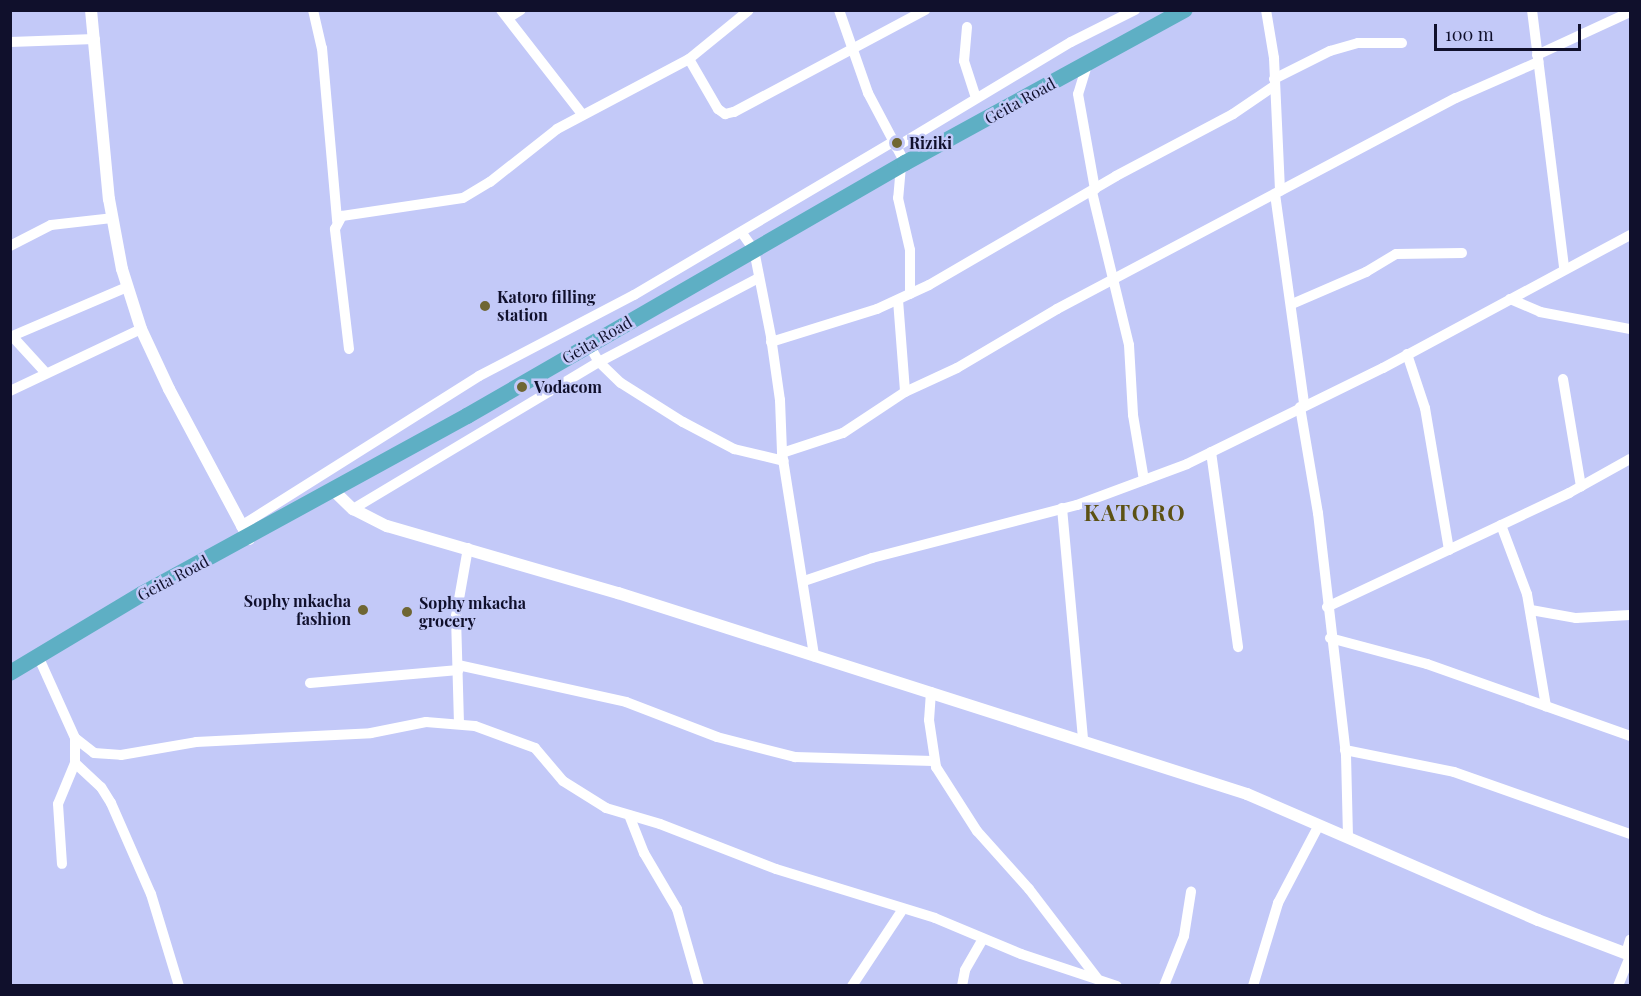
<!DOCTYPE html>
<html>
<head>
<meta charset="utf-8">
<style>
  body { margin:0 }
  #map { position:relative; width:1641px; height:996px; overflow:hidden; background:#c3c9f8; font-family:"Playfair Display",serif }
  div>[style] { position:absolute }
  [style*='--x'] { left:calc(var(--x)*1px); top:calc(var(--y)*1px); width:calc(var(--w)*1px); rotate:calc(var(--a)*1deg) }
  .minor>* { height:10px; margin:-5px; padding:0 5px; transform-origin:5px; border-radius:5px; background:#fff }
  .tertiary>* { height:12px; margin:-6px; padding:0 6px; transform-origin:6px; border-radius:6px; background:#fff }
  .trunk>* { height:16px; margin:-8px; padding:0 8px; transform-origin:8px; border-radius:8px; background:#5eafc4 }
  .dots>* { width:16px; height:16px; translate:-50% -50%; box-sizing:border-box; border:3px solid #c3c9f8; border-radius:50% }
  span { translate:-50% -50%; white-space:nowrap; text-align:center; line-height:1.15; -webkit-text-stroke:5px #c3c9f8; paint-order:stroke }
  .street-label { font-size:16px; color:#10102c }
  .poi-label { font-size:16px; color:#10102c; font-weight:700 }
  .left { translate:0 -50%; text-align:left }
  .right { translate:-100% -50%; text-align:right }
  .district-label { font-size:22px; color:#5c5114; font-weight:700; letter-spacing:1.5px }
  .frame { position:absolute; inset:0; border:12px solid #10102c; pointer-events:none }
  .scale { position:absolute; left:1434px; top:24px; width:147px; height:27px; box-sizing:border-box; border:3px solid #10102c; border-top:0; padding-left:8px; font-size:18px; line-height:21px; white-space:nowrap; color:#10102c; -webkit-text-stroke:4px #c3c9f8; paint-order:stroke }
</style>
</head>
<body>
<div id="map">
  <div class="minor">
    <i style="--x:313;--y:10;--w:39;--a:77"></i>
    <i style="--x:322;--y:48;--w:174;--a:85"></i>
    <i style="--x:501;--y:10;--w:132;--a:52.1"></i>
    <i style="--x:839;--y:10;--w:88;--a:70.7"></i>
    <i style="--x:868;--y:93;--w:79;--a:62.1"></i>
    <i style="--x:1266;--y:10;--w:49;--a:80.5"></i>
    <i style="--x:1274;--y:58;--w:133;--a:87.4"></i>
    <i style="--x:1532;--y:10;--w:260;--a:82.9"></i>
    <i style="--x:508;--y:18;--w:15;--a:-32"></i>
    <i style="--x:967;--y:27;--w:34;--a:95"></i>
    <i style="--x:964;--y:61;--w:39;--a:72"></i>
    <i style="--x:10;--y:42;--w:85;--a:-2"></i>
    <i style="--x:1537;--y:55;--w:102;--a:-24.8"></i>
    <i style="--x:689;--y:59;--w:58;--a:59.9"></i>
    <i style="--x:718;--y:109;--w:9;--a:36"></i>
    <i style="--x:725;--y:114;--w:9;--a:-13"></i>
    <i style="--x:734;--y:112;--w:217;--a:-28.1"></i>
    <i style="--x:1087;--y:65;--w:30;--a:107"></i>
    <i style="--x:1078;--y:94;--w:97;--a:79.9"></i>
    <i style="--x:1274;--y:79;--w:63;--a:-26.6"></i>
    <i style="--x:1330;--y:51;--w:29;--a:-16"></i>
    <i style="--x:1358;--y:43;--w:44;--a:0"></i>
    <i style="--x:896;--y:147;--w:204;--a:-31"></i>
    <i style="--x:1071;--y:42;--w:72;--a:-26.6"></i>
    <i style="--x:901;--y:166;--w:32;--a:95"></i>
    <i style="--x:898;--y:198;--w:53;--a:77"></i>
    <i style="--x:910;--y:250;--w:44;--a:90"></i>
    <i style="--x:1092;--y:192;--w:157;--a:76.4"></i>
    <i style="--x:1129;--y:345;--w:70;--a:86.7"></i>
    <i style="--x:1133;--y:415;--w:66;--a:80.4"></i>
    <i style="--x:1275;--y:194;--w:212;--a:82.1"></i>
    <i style="--x:742;--y:233;--w:21;--a:55"></i>
    <i style="--x:754;--y:250;--w:89;--a:78.9"></i>
    <i style="--x:771;--y:337;--w:64;--a:81.9"></i>
    <i style="--x:780;--y:400;--w:53;--a:87.8"></i>
    <i style="--x:782;--y:453;--w:206;--a:81"></i>
    <i style="--x:10;--y:246;--w:46;--a:-27.1"></i>
    <i style="--x:51;--y:225;--w:61;--a:-6.5"></i>
    <i style="--x:1510;--y:299;--w:33;--a:23"></i>
    <i style="--x:1540;--y:312;--w:92;--a:10.7"></i>
    <i style="--x:898;--y:300;--w:92;--a:85.6"></i>
    <i style="--x:1292;--y:304;--w:81;--a:-23.4"></i>
    <i style="--x:1366;--y:272;--w:35;--a:-31"></i>
    <i style="--x:1396;--y:254;--w:66;--a:-0.9"></i>
    <i style="--x:12;--y:336;--w:49;--a:47.5"></i>
    <i style="--x:10;--y:337;--w:127;--a:-23.1"></i>
    <i style="--x:771;--y:342;--w:111;--a:-17.3"></i>
    <i style="--x:877;--y:309;--w:57;--a:-24.8"></i>
    <i style="--x:929;--y:285;--w:216;--a:-30.2"></i>
    <i style="--x:1116;--y:176;--w:132;--a:-27.9"></i>
    <i style="--x:1233;--y:114;--w:50;--a:-34.3"></i>
    <i style="--x:589;--y:345;--w:20;--a:60"></i>
    <i style="--x:599;--y:362;--w:30;--a:44"></i>
    <i style="--x:621;--y:383;--w:73;--a:32.2"></i>
    <i style="--x:683;--y:422;--w:58;--a:27.9"></i>
    <i style="--x:734;--y:449;--w:51;--a:13.5"></i>
    <i style="--x:349;--y:349;--w:121;--a:-96.7"></i>
    <i style="--x:335;--y:229;--w:15;--a:-62"></i>
    <i style="--x:342;--y:216;--w:122;--a:-8.5"></i>
    <i style="--x:463;--y:198;--w:31;--a:-31"></i>
    <i style="--x:490;--y:182;--w:85;--a:-38.3"></i>
    <i style="--x:557;--y:129;--w:149;--a:-27.9"></i>
    <i style="--x:689;--y:59;--w:77;--a:-39.2"></i>
    <i style="--x:1407;--y:354;--w:57;--a:71.6"></i>
    <i style="--x:1425;--y:408;--w:144;--a:80.4"></i>
    <i style="--x:1563;--y:379;--w:109;--a:80.5"></i>
    <i style="--x:10;--y:391;--w:145;--a:-25.3"></i>
    <i style="--x:1300;--y:407;--w:108;--a:80.4"></i>
    <i style="--x:1318;--y:513;--w:244;--a:83.4"></i>
    <i style="--x:1346;--y:755;--w:83;--a:88.6"></i>
    <i style="--x:1211;--y:452;--w:197;--a:82.1"></i>
    <i style="--x:782;--y:453;--w:64;--a:-18.2"></i>
    <i style="--x:843;--y:433;--w:74;--a:-33.5"></i>
    <i style="--x:905;--y:392;--w:57;--a:-24.8"></i>
    <i style="--x:957;--y:368;--w:116;--a:-30.5"></i>
    <i style="--x:1057;--y:309;--w:451;--a:-27.9"></i>
    <i style="--x:1456;--y:98;--w:90;--a:-23.7"></i>
    <i style="--x:1062;--y:508;--w:234;--a:84.8"></i>
    <i style="--x:353;--y:509;--w:287;--a:-30.9"></i>
    <i style="--x:599;--y:362;--w:180;--a:-27.8"></i>
    <i style="--x:1501;--y:525;--w:74;--a:69.4"></i>
    <i style="--x:1527;--y:594;--w:114;--a:80.4"></i>
    <i style="--x:241;--y:526;--w:281;--a:-32.2"></i>
    <i style="--x:479;--y:376;--w:175;--a:-27.6"></i>
    <i style="--x:634;--y:295;--w:301;--a:-30.6"></i>
    <i style="--x:804;--y:581;--w:72;--a:-18.7"></i>
    <i style="--x:872;--y:558;--w:212;--a:-14.5"></i>
    <i style="--x:1077;--y:505;--w:117;--a:-20.4"></i>
    <i style="--x:1187;--y:464;--w:218;--a:-26.1"></i>
    <i style="--x:1383;--y:368;--w:281;--a:-28.3"></i>
    <i style="--x:1327;--y:607;--w:268;--a:-25.2"></i>
    <i style="--x:1569;--y:493;--w:70;--a:-29.1"></i>
    <i style="--x:1531;--y:610;--w:46;--a:10.1"></i>
    <i style="--x:1576;--y:618;--w:54;--a:-3.2"></i>
    <i style="--x:1330;--y:638;--w:100;--a:15"></i>
    <i style="--x:1427;--y:664;--w:215;--a:19.5"></i>
    <i style="--x:38;--y:656;--w:90;--a:65.7"></i>
    <i style="--x:75;--y:738;--w:25;--a:90"></i>
    <i style="--x:75;--y:763;--w:44;--a:112.5"></i>
    <i style="--x:58;--y:804;--w:60;--a:86.2"></i>
    <i style="--x:458;--y:665;--w:172;--a:12.4"></i>
    <i style="--x:626;--y:702;--w:97;--a:21"></i>
    <i style="--x:717;--y:737;--w:81;--a:14.4"></i>
    <i style="--x:795;--y:757;--w:138;--a:1.7"></i>
    <i style="--x:310;--y:683;--w:149;--a:-5"></i>
    <i style="--x:931;--y:692;--w:28;--a:94"></i>
    <i style="--x:929;--y:720;--w:48;--a:81.5"></i>
    <i style="--x:936;--y:767;--w:76;--a:57.4"></i>
    <i style="--x:977;--y:831;--w:78;--a:48.1"></i>
    <i style="--x:1029;--y:889;--w:112;--a:52.6"></i>
    <i style="--x:459;--y:724;--w:108;--a:-91.6"></i>
    <i style="--x:456;--y:616;--w:69;--a:-80"></i>
    <i style="--x:75;--y:738;--w:24;--a:38"></i>
    <i style="--x:94;--y:753;--w:27;--a:4"></i>
    <i style="--x:121;--y:755;--w:76;--a:-9.8"></i>
    <i style="--x:196;--y:742;--w:175;--a:-2.9"></i>
    <i style="--x:371;--y:733;--w:56;--a:-11.3"></i>
    <i style="--x:426;--y:722;--w:49;--a:4.7"></i>
    <i style="--x:475;--y:726;--w:64;--a:20.1"></i>
    <i style="--x:535;--y:748;--w:43;--a:49.7"></i>
    <i style="--x:563;--y:781;--w:51;--a:32.1"></i>
    <i style="--x:606;--y:808;--w:56;--a:16.5"></i>
    <i style="--x:660;--y:824;--w:124;--a:21.2"></i>
    <i style="--x:776;--y:869;--w:166;--a:17.1"></i>
    <i style="--x:935;--y:918;--w:93;--a:22.7"></i>
    <i style="--x:1021;--y:954;--w:101;--a:18.4"></i>
    <i style="--x:1345;--y:750;--w:111;--a:11.4"></i>
    <i style="--x:1454;--y:772;--w:187;--a:19.4"></i>
    <i style="--x:75;--y:763;--w:35;--a:43"></i>
    <i style="--x:101;--y:787;--w:19;--a:58"></i>
    <i style="--x:111;--y:803;--w:99;--a:66.3"></i>
    <i style="--x:151;--y:894;--w:96;--a:73.1"></i>
    <i style="--x:629;--y:815;--w:41;--a:68.5"></i>
    <i style="--x:644;--y:853;--w:65;--a:59.5"></i>
    <i style="--x:677;--y:909;--w:80;--a:74.1"></i>
    <i style="--x:1626;--y:953;--w:14;--a:-73"></i>
    <i style="--x:852;--y:986;--w:92;--a:-56.5"></i>
    <i style="--x:962;--y:986;--w:16;--a:-79"></i>
    <i style="--x:965;--y:970;--w:36;--a:-60"></i>
    <i style="--x:1164;--y:986;--w:54;--a:-68.2"></i>
    <i style="--x:1184;--y:936;--w:45;--a:-81"></i>
    <i style="--x:1253;--y:986;--w:87;--a:-73.2"></i>
    <i style="--x:1278;--y:903;--w:88;--a:-62.3"></i>
    <i style="--x:1618;--y:986;--w:31;--a:-68"></i>
  </div>
  <div class="tertiary">
    <i style="--x:91;--y:10;--w:190;--a:84.6"></i>
    <i style="--x:109;--y:199;--w:71;--a:79.5"></i>
    <i style="--x:122;--y:269;--w:63;--a:72.4"></i>
    <i style="--x:141;--y:329;--w:66;--a:65"></i>
    <i style="--x:169;--y:389;--w:170;--a:61.9"></i>
    <i style="--x:333;--y:490;--w:28;--a:44"></i>
    <i style="--x:353;--y:509;--w:38;--a:27"></i>
    <i style="--x:387;--y:526;--w:241;--a:16.2"></i>
    <i style="--x:618;--y:593;--w:660;--a:17.72"></i>
    <i style="--x:1247;--y:794;--w:317;--a:23.4"></i>
    <i style="--x:1538;--y:920;--w:98;--a:20.8"></i>
  </div>
  <div class="trunk">
    <i style="--x:10;--y:673;--w:154;--a:-30.9"></i>
    <i style="--x:142;--y:594;--w:371;--a:-28.7"></i>
    <i style="--x:467;--y:416;--w:506;--a:-30.01"></i>
    <i style="--x:905;--y:163;--w:319;--a:-28.7"></i>
  </div>
  <div class="dots">
    <i style="left:897px;top:143px;background:#6f6633"></i>
    <i style="left:485px;top:306px;background:#6f6633"></i>
    <i style="left:522px;top:387px;background:#6f6633"></i>
    <i style="left:363px;top:610px;background:#6f6633"></i>
    <i style="left:407px;top:612px;background:#6f6633"></i>
  </div>
  <div class="street-label">
    <span style="left:1020px;top:101px;rotate:-29deg">Geita Road</span>
    <span style="left:597px;top:340px;rotate:-30deg">Geita Road</span>
    <span style="left:173px;top:578px;rotate:-28deg">Geita Road</span>
  </div>
  <div class="poi-label">
    <span class="left" style="left:909px;top:143px">Riziki</span>
    <span class="left" style="left:497px;top:306px">Katoro filling<br>station</span>
    <span class="left" style="left:534px;top:387px">Vodacom</span>
    <span class="right" style="left:351px;top:610px">Sophy mkacha<br>fashion</span>
    <span class="left" style="left:419px;top:612px">Sophy mkacha<br>grocery</span>
  </div>
  <div class="district-label">
    <span style="left:1135px;top:513px">KATORO</span>
  </div>
  <div class="frame"></div>
  <div class="scale">100 m</div>
</div>
</body>
</html>
